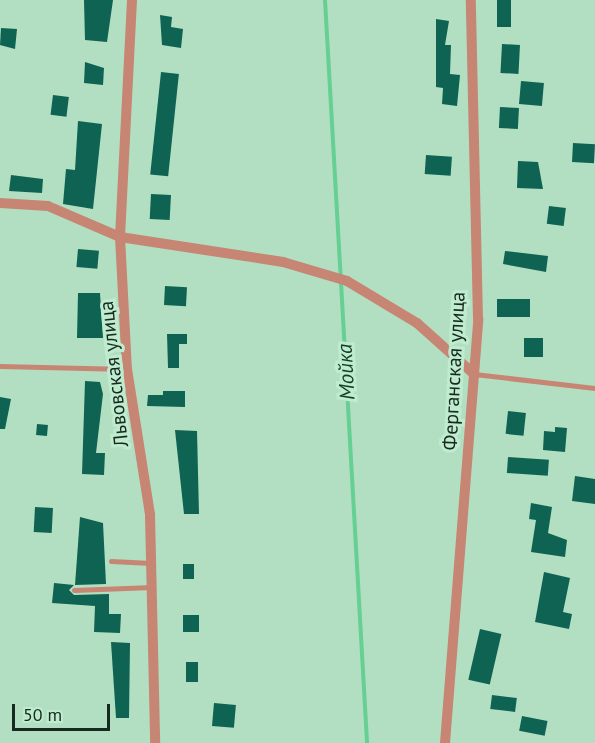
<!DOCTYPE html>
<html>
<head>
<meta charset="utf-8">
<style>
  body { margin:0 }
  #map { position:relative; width:595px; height:743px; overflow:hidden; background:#b2dfc2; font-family:"PT Sans",sans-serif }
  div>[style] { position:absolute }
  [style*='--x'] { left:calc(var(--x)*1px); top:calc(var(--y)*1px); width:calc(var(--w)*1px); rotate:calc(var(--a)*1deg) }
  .stream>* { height:4px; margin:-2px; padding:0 2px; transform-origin:2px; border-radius:2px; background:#66cf93 }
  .building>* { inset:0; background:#0e6353; transform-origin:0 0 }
  .lane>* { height:5px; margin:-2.5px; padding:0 2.5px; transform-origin:2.5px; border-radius:2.5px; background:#c78573 }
  .street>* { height:10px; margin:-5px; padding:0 5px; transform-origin:5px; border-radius:5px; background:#c78573 }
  span { translate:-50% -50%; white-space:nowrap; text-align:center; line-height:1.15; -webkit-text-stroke:6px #bfeccf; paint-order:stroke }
  .street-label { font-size:20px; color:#182a1f }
  .water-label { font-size:21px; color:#123e26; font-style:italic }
  .scale { position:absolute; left:12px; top:704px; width:98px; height:27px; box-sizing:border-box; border:3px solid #182a1f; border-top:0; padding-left:8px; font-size:18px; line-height:21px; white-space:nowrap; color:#182a1f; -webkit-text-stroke:4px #bfeccf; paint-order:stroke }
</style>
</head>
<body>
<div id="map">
  <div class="stream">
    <i style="--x:325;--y:0;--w:744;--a:86.76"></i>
  </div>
  <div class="building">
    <i style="clip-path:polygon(84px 0,113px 0,107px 42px,85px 40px)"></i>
    <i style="left:497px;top:0;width:14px;height:27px"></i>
    <i style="clip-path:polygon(160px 15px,172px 17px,171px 27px,183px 29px,181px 48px,162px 45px)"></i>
    <i style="clip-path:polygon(436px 19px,449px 21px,445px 45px,451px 45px,450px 74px,460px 75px,457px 106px,442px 104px,443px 88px,436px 87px)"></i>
    <i style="clip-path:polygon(1px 28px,17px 29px,15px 49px,0 45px)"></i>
    <i style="left:502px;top:44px;width:18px;height:29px;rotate:3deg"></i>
    <i style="clip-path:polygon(85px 62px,104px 68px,103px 85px,84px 83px)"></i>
    <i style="left:161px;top:72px;width:18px;height:103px;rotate:6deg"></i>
    <i style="left:521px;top:81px;width:23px;height:23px;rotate:5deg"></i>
    <i style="left:53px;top:95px;width:16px;height:20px;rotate:7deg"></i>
    <i style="left:500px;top:107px;width:19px;height:21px;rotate:3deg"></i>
    <i style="clip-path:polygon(78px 121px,102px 124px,93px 209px,63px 204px,66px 169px,75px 170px)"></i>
    <i style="left:573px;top:143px;width:22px;height:19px;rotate:3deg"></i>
    <i style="left:426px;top:155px;width:26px;height:19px;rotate:4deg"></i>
    <i style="clip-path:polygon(518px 161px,538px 162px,543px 189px,517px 188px)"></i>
    <i style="clip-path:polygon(11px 175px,43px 179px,42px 193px,9px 191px)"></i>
    <i style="left:151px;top:194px;width:20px;height:25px;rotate:3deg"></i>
    <i style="left:549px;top:206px;width:17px;height:18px;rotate:7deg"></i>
    <i style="left:78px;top:249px;width:21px;height:18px;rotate:5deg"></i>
    <i style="clip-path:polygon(505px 251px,548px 256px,546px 272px,503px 264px)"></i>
    <i style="left:165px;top:286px;width:22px;height:19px;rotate:3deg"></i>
    <i style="clip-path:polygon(78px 293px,100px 293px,103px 338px,77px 338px)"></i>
    <i style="left:497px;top:299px;width:33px;height:18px"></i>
    <i style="clip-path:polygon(167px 334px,187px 334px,187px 344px,179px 344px,179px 368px,168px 368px)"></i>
    <i style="left:524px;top:338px;width:19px;height:19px"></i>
    <i style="clip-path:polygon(85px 381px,100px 382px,103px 394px,96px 453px,105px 453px,104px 475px,82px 474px)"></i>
    <i style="clip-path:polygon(163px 391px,185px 391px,185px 407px,147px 406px,148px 395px,163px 395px)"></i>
    <i style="clip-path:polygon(0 397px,11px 399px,5px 429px,0 429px)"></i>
    <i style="left:508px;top:411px;width:18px;height:23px;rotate:6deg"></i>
    <i style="left:37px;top:424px;width:11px;height:11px;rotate:5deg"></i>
    <i style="clip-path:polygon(555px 427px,567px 428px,565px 452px,543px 450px,544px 431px,555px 432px)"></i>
    <i style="clip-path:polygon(175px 430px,197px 431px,199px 514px,184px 514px)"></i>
    <i style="left:508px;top:457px;width:41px;height:16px;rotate:4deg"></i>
    <i style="clip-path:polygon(575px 476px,595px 479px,595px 504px,572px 501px)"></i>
    <i style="clip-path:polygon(531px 503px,552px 507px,548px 533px,567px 540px,565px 557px,531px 552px,536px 520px,529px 519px)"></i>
    <i style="left:35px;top:507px;width:18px;height:25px;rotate:3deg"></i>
    <i style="clip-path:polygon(80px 517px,103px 523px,106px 584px,75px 585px)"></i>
    <i style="left:183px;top:564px;width:11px;height:15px"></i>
    <i style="clip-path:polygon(544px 572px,570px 578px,563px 612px,572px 614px,569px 629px,535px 622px)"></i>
    <i style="clip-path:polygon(54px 583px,74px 585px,69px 590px,74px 595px,109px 594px,109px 614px,121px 614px,120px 633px,94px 632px,95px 606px,52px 603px)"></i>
    <i style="left:183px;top:615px;width:16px;height:17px"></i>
    <i style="left:480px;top:629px;width:22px;height:52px;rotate:13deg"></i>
    <i style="clip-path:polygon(111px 642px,130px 643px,129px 718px,116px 718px)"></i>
    <i style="left:186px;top:662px;width:12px;height:20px"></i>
    <i style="left:492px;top:695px;width:25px;height:14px;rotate:7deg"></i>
    <i style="left:214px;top:703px;width:22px;height:23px;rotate:5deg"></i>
    <i style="left:522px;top:716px;width:26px;height:15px;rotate:11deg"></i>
  </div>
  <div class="lane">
    <i style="--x:0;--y:366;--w:127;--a:1.4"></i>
    <i style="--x:474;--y:374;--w:122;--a:6.6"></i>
    <i style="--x:111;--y:561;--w:40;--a:2.9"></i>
    <i style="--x:74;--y:590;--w:78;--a:-2.2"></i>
  </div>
  <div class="street">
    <i style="--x:132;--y:0;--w:237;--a:92.9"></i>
    <i style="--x:120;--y:237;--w:132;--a:87"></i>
    <i style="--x:127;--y:369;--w:148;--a:81"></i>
    <i style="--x:150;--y:515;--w:228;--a:88.7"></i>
    <i style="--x:0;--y:203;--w:48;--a:3.6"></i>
    <i style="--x:48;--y:206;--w:78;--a:23.3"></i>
    <i style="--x:120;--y:237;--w:165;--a:8.7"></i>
    <i style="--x:283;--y:262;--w:67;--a:16.5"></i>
    <i style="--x:347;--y:281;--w:82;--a:31"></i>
    <i style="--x:417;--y:323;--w:76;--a:41.8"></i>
    <i style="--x:445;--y:743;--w:425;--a:-85.5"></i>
    <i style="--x:478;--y:319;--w:319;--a:-91.3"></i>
  </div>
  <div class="street-label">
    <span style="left:454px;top:371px;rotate:-87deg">Ферганская улица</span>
    <span style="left:114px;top:374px;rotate:-96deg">Львовская улица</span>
  </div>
  <div class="water-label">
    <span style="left:346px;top:372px;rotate:-93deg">Мойка</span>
  </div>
  <div class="scale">50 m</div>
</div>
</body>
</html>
